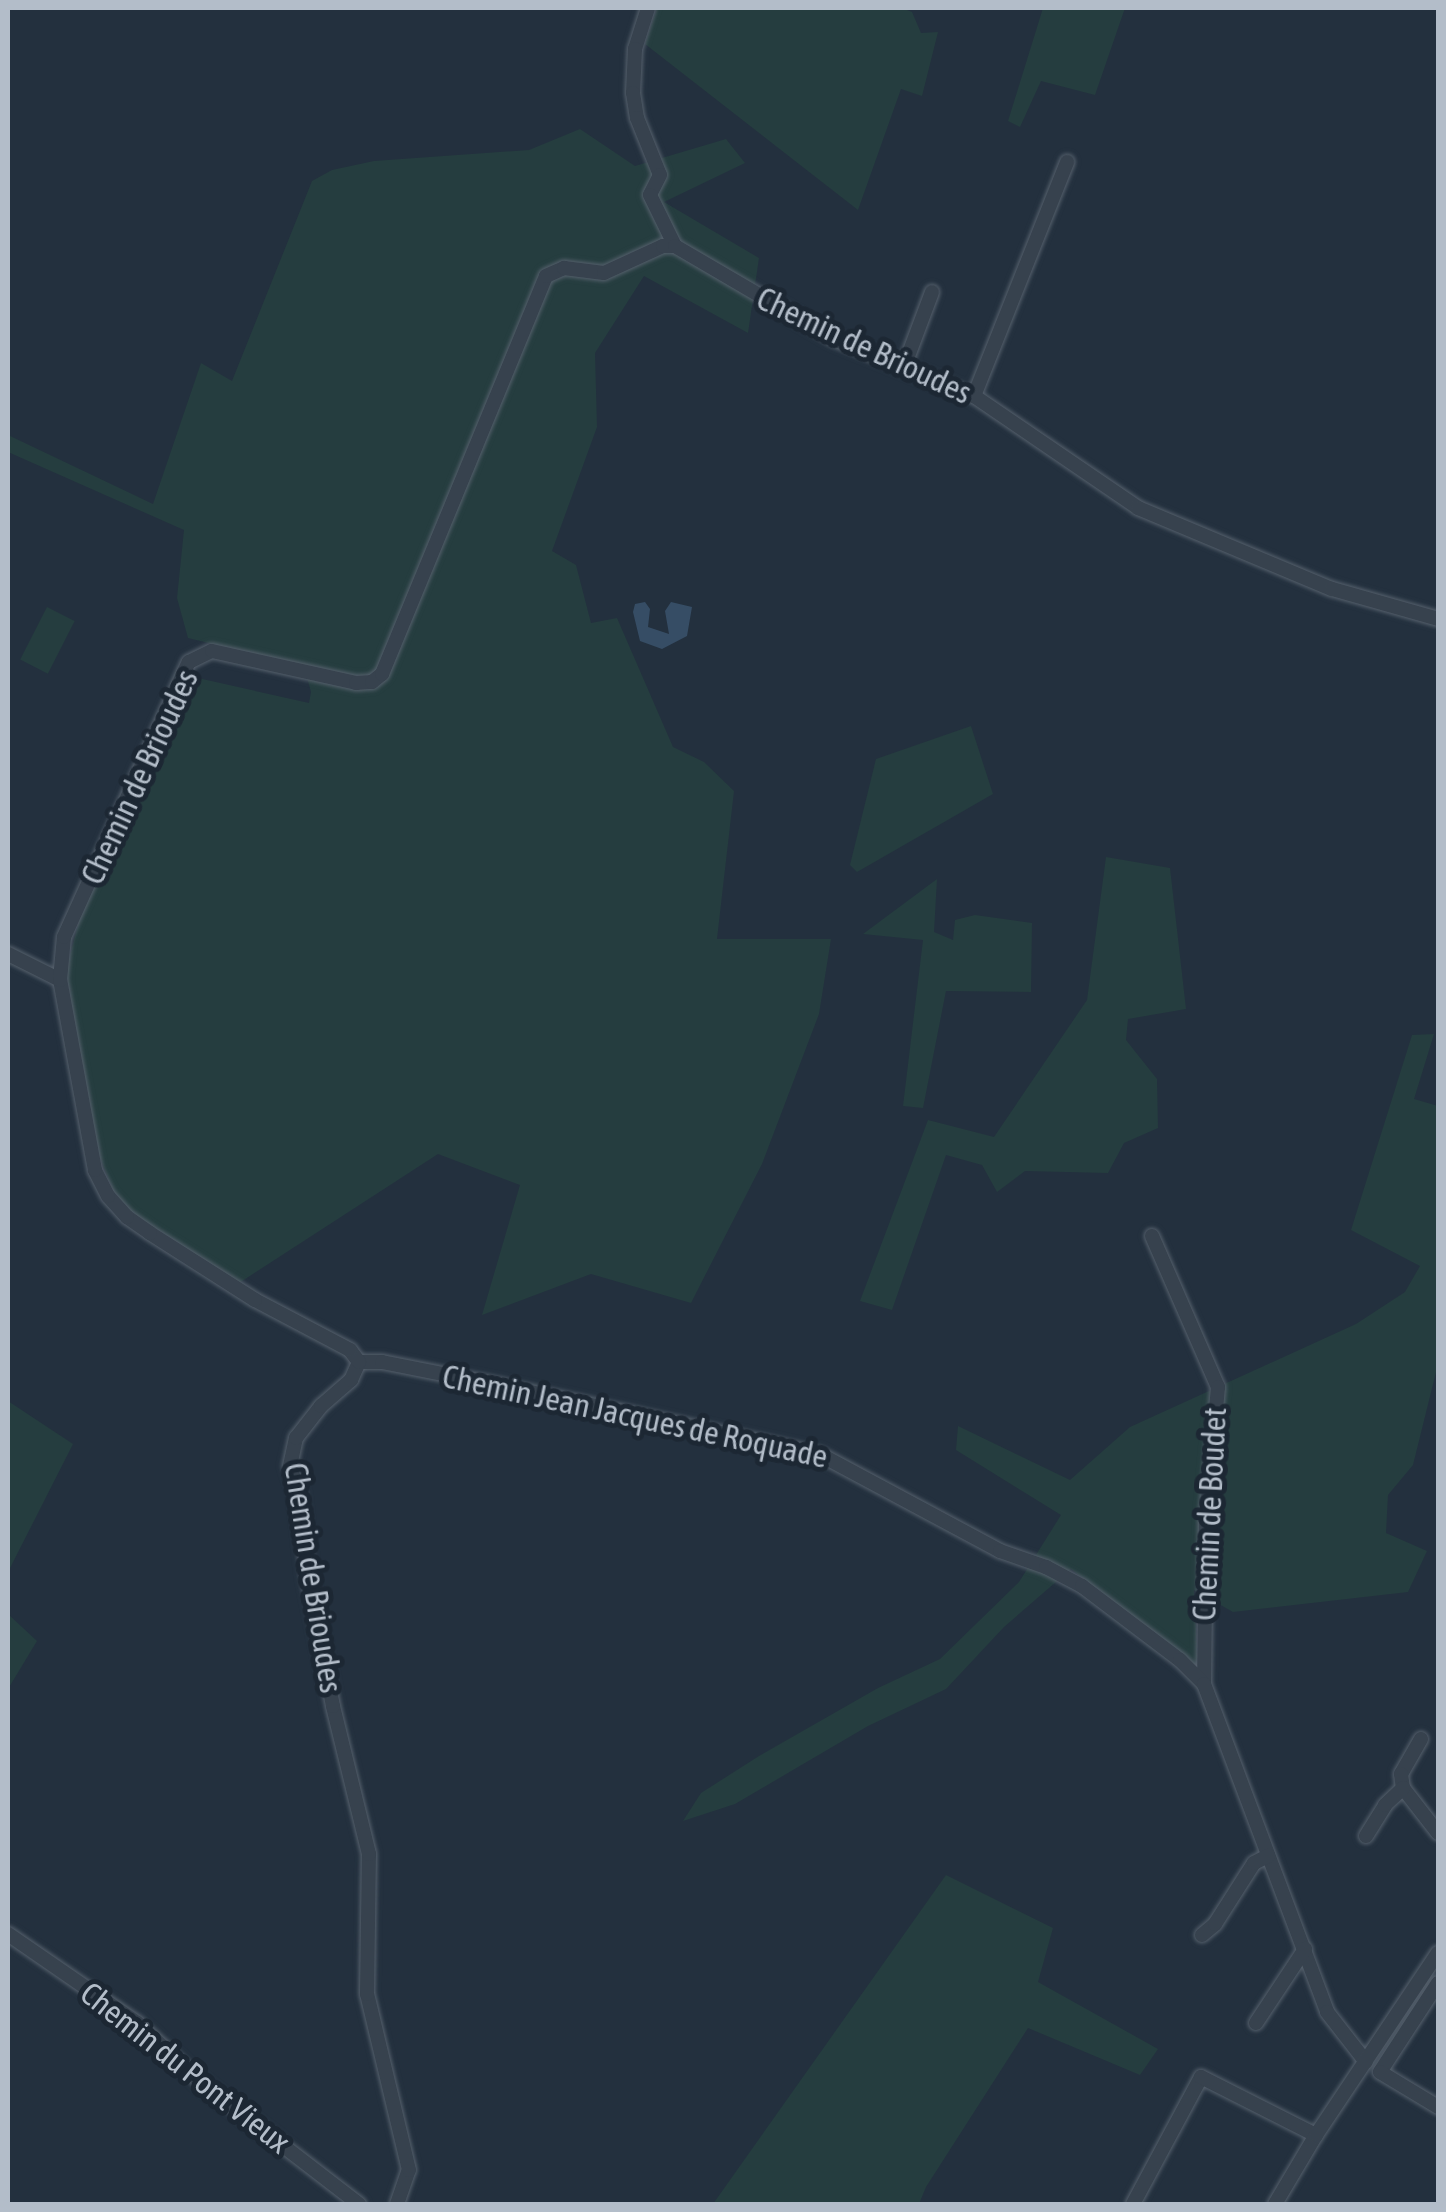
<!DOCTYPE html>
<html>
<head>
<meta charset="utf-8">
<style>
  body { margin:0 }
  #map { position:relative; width:1446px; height:2212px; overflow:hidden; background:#23303e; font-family:"Asap Condensed",sans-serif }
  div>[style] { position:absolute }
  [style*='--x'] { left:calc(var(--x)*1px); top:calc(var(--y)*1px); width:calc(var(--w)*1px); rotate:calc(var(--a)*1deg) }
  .green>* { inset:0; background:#253d3f; transform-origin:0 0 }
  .water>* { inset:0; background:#364d65 }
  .roads { filter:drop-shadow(0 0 2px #55606c) drop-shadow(0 0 2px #55606c) }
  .minor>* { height:14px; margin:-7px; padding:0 7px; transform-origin:7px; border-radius:7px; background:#37424e }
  span { translate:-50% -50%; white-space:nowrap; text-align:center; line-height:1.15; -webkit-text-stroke:10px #1c2733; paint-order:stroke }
  .street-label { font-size:32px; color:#b3bdc9 }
  .frame { position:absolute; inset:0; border:10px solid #b3bdc9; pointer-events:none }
</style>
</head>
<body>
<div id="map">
  <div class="green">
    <i style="clip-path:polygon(657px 8px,902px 8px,912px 12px,921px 33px,938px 32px,922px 96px,901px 89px,858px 210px,645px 44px)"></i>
    <i style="clip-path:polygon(1043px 8px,1125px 8px,1095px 95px,1041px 81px,1020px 127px,1008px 121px)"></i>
    <i style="clip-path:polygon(580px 129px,635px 166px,726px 139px,745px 163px,664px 202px,759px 258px,748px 333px,644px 276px,595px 353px,597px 427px,552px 551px,576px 565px,591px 623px,617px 618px,673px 747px,704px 762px,734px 791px,717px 939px,831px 939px,819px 1014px,762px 1164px,691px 1303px,591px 1274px,482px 1315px,520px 1185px,438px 1154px,239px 1283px,129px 1211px,113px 1190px,95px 1145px,66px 971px,80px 917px,189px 676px,309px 703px,311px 692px,304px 666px,188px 638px,177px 598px,184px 530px,8px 452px,8px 435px,153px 504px,201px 363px,232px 381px,312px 181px,332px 170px,374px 161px,529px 150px)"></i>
    <i style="left:47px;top:607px;width:31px;height:59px;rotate:27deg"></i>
    <i style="clip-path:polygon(971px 726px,993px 794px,857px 872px,850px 865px,876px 759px)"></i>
    <i style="clip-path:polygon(1106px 857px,1170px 868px,1186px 1009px,1128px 1019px,1126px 1040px,1157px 1079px,1158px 1128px,1124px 1143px,1108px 1173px,1025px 1171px,997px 1192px,982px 1165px,946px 1155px,892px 1310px,860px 1301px,928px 1120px,994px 1137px,1087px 1000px)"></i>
    <i style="clip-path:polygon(937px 879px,934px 932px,953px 940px,955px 920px,975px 915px,1032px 923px,1031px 992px,946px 991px,923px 1108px,903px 1106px,923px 940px,863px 934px)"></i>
    <i style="clip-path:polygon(1434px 1034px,1414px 1099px,1438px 1106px,1438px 1364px,1413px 1465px,1388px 1495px,1386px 1533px,1427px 1551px,1408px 1592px,1233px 1612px,1194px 1590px,1198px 1668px,1071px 1569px,1004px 1627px,946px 1689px,868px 1726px,735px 1804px,683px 1821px,701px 1793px,759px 1756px,878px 1688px,940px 1659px,1019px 1582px,1061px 1515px,956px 1450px,958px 1426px,1070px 1480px,1130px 1427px,1356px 1324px,1405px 1292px,1420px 1266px,1351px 1230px,1412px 1035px)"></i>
    <i style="clip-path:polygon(8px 1401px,73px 1444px,8px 1572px)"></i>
    <i style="clip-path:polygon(8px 1614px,37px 1641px,8px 1689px)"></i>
    <i style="clip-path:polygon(946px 1875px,1053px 1928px,1038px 1982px,1158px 2049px,1140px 2075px,1028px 2028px,926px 2187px,919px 2204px,713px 2204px)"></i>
  </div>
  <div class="water">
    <i style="clip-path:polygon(645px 602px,650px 609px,648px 627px,669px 634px,665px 611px,671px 602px,692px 607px,687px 636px,662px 649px,640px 641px,633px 612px,635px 604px)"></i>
  </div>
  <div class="roads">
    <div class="minor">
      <i style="--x:648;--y:8;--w:43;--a:107.6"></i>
      <i style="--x:635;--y:49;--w:44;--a:92.6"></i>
      <i style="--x:633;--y:93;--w:25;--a:81"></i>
      <i style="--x:637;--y:118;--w:61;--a:68"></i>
      <i style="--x:660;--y:175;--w:22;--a:117"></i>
      <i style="--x:650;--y:195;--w:57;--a:63.9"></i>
      <i style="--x:904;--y:367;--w:80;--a:-69.5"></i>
      <i style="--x:974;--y:396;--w:252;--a:-68.3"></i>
      <i style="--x:8;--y:954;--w:58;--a:26.6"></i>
      <i style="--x:1152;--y:1236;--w:165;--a:66.4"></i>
      <i style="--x:1218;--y:1387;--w:136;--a:95.1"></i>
      <i style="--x:1206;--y:1522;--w:162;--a:90.7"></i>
      <i style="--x:359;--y:1362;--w:23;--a:0"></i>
      <i style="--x:382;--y:1362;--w:123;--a:11.2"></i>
      <i style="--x:503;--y:1386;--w:325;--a:12.2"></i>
      <i style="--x:821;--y:1455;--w:203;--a:28.2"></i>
      <i style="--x:1000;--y:1551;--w:49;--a:19.2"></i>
      <i style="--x:1046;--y:1567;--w:41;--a:27.8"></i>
      <i style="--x:1082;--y:1586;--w:123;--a:37.1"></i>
      <i style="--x:1180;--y:1660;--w:34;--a:45"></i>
      <i style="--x:1204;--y:1684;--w:350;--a:69.4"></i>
      <i style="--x:1327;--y:2012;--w:63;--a:52"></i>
      <i style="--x:1421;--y:1739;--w:40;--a:119.7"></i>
      <i style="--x:1401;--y:1774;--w:14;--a:82"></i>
      <i style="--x:1403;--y:1788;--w:57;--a:52.1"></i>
      <i style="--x:1366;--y:1836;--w:36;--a:-58"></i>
      <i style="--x:1385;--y:1805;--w:25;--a:-43"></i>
      <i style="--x:8;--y:1934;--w:157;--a:34.6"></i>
      <i style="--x:137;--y:2023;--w:90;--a:42.7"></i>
      <i style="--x:203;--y:2084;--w:197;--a:37.6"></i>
      <i style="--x:1202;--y:1935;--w:17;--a:-40"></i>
      <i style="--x:1215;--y:1924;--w:72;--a:-57.4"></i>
      <i style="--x:1254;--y:1863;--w:16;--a:-27"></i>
      <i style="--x:1438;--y:1983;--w:106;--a:123.1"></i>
      <i style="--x:1380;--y:2072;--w:68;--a:31.1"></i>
      <i style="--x:1256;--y:2023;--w:89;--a:-56.5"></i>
      <i style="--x:397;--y:2204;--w:36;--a:-71"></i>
      <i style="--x:409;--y:2170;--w:181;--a:-103.4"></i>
      <i style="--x:367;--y:1994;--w:140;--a:-89.2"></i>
      <i style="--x:369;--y:1854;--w:152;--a:-103.7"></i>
      <i style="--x:333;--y:1706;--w:131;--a:-101"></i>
      <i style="--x:308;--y:1577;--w:83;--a:-96.2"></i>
      <i style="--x:299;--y:1494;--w:29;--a:-108"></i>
      <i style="--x:290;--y:1466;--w:29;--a:-78"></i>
      <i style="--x:296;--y:1438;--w:41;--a:-52"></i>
      <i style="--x:321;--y:1406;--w:40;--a:-41"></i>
      <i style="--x:351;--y:1380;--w:20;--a:-66"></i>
      <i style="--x:359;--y:1362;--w:15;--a:-127"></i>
      <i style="--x:350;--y:1350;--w:107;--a:-152.2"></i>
      <i style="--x:255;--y:1300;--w:125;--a:-147.5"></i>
      <i style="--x:150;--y:1233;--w:28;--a:-145"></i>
      <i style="--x:127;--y:1217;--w:28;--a:-132"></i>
      <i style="--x:108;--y:1196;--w:29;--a:-117"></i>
      <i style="--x:95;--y:1170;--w:193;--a:-100.4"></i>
      <i style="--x:60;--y:980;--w:43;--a:-84.7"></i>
      <i style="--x:64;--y:937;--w:302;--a:-65.6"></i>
      <i style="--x:189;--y:662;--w:25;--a:-26"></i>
      <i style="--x:212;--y:651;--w:148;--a:12.5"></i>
      <i style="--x:356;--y:683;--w:16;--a:-4"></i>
      <i style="--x:372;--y:682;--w:13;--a:-39"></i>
      <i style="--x:382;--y:674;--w:430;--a:-67.6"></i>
      <i style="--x:546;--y:276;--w:20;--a:-24"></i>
      <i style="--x:564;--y:268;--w:40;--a:7.1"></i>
      <i style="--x:604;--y:273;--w:65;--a:-24.6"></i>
      <i style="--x:663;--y:246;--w:12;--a:0"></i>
      <i style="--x:675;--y:246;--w:184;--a:30.3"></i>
      <i style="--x:834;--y:339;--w:151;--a:22.2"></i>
      <i style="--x:974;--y:396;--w:199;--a:34.3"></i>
      <i style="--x:1138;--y:508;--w:210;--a:22.7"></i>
      <i style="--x:1332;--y:589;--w:110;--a:15.8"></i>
      <i style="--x:1133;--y:2204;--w:144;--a:-61.8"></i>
      <i style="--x:1201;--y:2077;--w:129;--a:26.8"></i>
      <i style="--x:1275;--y:2204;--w:80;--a:-59.3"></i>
      <i style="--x:1316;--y:2135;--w:219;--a:-56.2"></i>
    </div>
  </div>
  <div class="street-label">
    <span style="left:864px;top:346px;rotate:25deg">Chemin de Brioudes</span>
    <span style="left:140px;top:777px;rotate:-65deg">Chemin de Brioudes</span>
    <span style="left:635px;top:1417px;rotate:12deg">Chemin Jean Jacques de Roquade</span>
    <span style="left:1210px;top:1514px;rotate:-87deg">Chemin de Boudet</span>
    <span style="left:313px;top:1578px;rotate:81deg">Chemin de Brioudes</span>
    <span style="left:185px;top:2068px;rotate:38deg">Chemin du Pont Vieux</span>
  </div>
  <div class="frame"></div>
</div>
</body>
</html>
